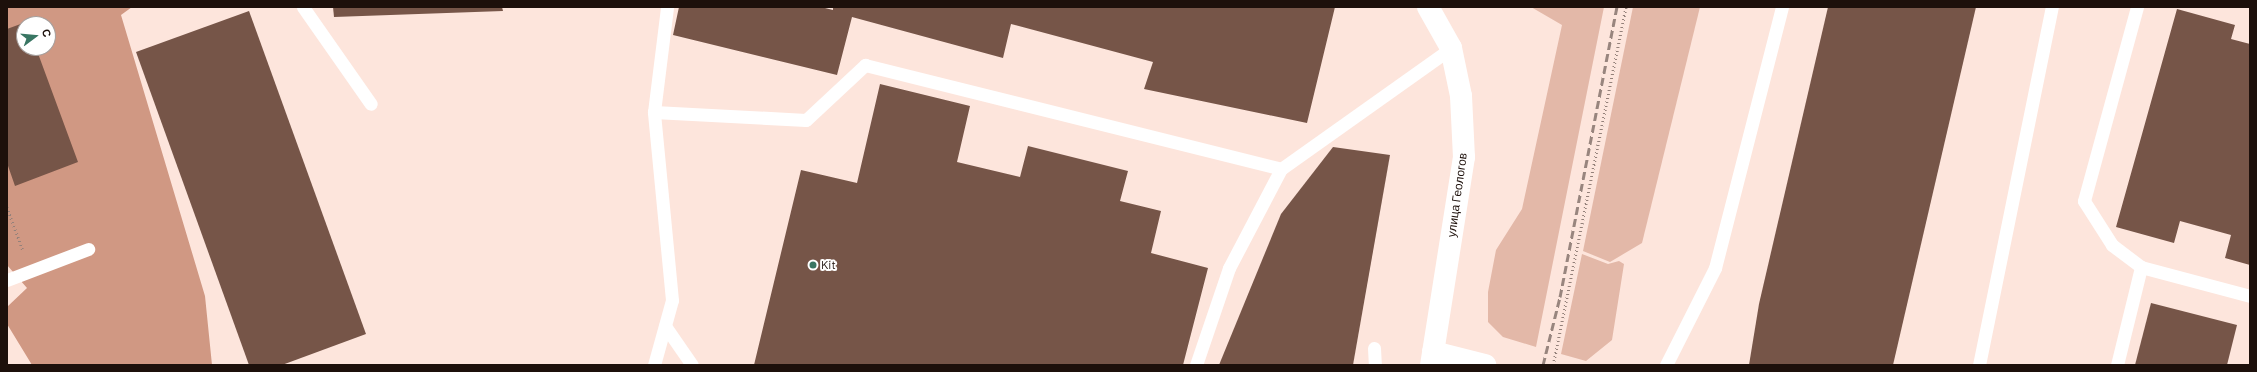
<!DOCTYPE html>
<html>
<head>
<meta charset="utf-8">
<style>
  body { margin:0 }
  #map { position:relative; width:2257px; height:372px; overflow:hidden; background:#fde5dc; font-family:Barlow,sans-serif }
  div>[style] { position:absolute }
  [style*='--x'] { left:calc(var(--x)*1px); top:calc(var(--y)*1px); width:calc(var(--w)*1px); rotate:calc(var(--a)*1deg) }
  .green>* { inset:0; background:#e3b8a8 }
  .forest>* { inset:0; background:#d09883 }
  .building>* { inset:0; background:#765548 }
  .path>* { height:2.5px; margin-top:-1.25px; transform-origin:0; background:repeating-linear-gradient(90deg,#94817a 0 1px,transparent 0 4px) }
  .service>* { height:13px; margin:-6.5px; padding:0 6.5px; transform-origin:6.5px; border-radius:6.5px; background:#fff }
  .minor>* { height:22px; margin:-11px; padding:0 11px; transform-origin:11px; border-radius:11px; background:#fff }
  .rail>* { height:3px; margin-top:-1.5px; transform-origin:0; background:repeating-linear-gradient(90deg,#98857e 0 8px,transparent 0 12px) }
  .dots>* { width:11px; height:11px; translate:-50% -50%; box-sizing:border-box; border:2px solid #fff; border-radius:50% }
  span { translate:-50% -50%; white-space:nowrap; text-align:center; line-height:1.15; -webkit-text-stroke:4px #fff; paint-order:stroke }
  .street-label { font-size:12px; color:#1d100b }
  .poi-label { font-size:12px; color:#1d100b }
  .left { translate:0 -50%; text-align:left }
  .frame { position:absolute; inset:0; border:8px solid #1d100b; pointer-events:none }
  .north { position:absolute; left:16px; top:16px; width:40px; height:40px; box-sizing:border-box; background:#fff; border:1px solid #a59f9d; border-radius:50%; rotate:74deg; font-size:11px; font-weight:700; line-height:16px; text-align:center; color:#1d100b }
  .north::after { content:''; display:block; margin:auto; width:14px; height:18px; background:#397663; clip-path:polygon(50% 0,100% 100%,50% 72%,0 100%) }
</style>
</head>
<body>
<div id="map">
  <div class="green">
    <i style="clip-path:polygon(1531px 7px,1604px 7px,1536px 347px,1503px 337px,1488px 322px,1488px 292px,1496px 250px,1522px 209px,1562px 25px)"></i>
    <i style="clip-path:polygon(1633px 7px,1700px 7px,1642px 243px,1610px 262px,1583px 251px)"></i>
    <i style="clip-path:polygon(1582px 254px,1608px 264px,1619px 261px,1624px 264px,1612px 340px,1586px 361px,1561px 354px)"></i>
  </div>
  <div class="forest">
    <i style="clip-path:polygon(evenodd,7px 7px,132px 7px,121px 15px,205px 296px,212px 365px,32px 365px,7px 324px,7px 307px,27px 288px,7px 265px,7px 7px,24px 24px,48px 24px,48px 48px,24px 48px,24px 24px)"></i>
  </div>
  <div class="building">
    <i style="clip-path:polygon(333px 7px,502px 7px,503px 11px,334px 17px)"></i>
    <i style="clip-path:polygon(679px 7px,821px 7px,833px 10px,833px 7px,1335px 7px,1307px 123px,1144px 89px,1153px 62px,1011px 24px,1003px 58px,852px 17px,837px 75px,673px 35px)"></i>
    <i style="clip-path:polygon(1828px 7px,1976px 7px,1893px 365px,1749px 365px,1759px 304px)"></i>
    <i style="clip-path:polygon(2177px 9px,2235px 25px,2231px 39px,2250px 44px,2250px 265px,2225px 258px,2231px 235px,2180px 221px,2174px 243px,2116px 227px)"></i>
    <i style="clip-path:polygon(249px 11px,366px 334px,282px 365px,249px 365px,136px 52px)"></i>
    <i style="clip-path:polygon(26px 22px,24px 48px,36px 48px,78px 162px,15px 186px,7px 163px,7px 29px)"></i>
    <i style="clip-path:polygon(880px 84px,970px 106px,957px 162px,1020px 177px,1028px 146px,1128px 171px,1120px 201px,1161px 211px,1151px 253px,1208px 268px,1183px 365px,754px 365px,801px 170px,857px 183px)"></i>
    <i style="clip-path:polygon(1333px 147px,1390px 155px,1353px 365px,1219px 365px,1281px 214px)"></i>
    <i style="clip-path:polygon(2151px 303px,2237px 325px,2227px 365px,2135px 365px)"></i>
  </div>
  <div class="path">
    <i style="--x:7;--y:207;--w:46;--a:69.6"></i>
    <i style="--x:1553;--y:365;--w:365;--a:-78.5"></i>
  </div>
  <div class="service">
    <i style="--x:303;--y:7;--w:118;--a:55"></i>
    <i style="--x:2137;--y:7;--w:201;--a:105.3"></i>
    <i style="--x:2084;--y:201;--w:52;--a:57.5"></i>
    <i style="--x:2112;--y:245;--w:36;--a:37"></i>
    <i style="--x:2141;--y:267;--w:113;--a:14.9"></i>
    <i style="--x:654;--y:112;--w:152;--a:3"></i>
    <i style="--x:806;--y:120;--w:81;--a:-43"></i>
    <i style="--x:865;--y:65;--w:429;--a:14"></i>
    <i style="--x:1281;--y:169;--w:209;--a:-35.4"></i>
    <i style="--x:7;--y:280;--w:87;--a:-20.9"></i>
    <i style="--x:665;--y:326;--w:47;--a:55.3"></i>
    <i style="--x:1374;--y:348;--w:17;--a:87"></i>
    <i style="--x:654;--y:365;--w:67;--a:-74.5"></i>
    <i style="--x:672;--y:300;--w:189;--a:-95.5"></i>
    <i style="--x:654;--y:112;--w:106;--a:-82.9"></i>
    <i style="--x:1196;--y:365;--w:102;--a:-71.2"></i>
    <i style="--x:1229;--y:268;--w:112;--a:-62.3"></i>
    <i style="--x:1666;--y:365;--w:109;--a:-63.2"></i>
    <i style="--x:1715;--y:268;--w:269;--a:-75.6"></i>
    <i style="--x:1979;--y:365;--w:365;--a:-78.5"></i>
    <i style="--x:2117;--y:365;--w:101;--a:-76.2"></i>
  </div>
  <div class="minor">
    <i style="--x:1428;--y:7;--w:47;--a:60.7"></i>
    <i style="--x:1451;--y:48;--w:49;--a:78.2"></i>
    <i style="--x:1461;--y:96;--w:61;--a:87.2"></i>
    <i style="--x:1464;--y:157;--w:211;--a:99"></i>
    <i style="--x:1433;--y:352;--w:54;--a:14"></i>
  </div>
  <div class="rail">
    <i style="--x:1543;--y:365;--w:70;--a:-76"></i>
    <i style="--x:1560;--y:297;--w:296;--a:-78.9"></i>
  </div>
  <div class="dots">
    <i style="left:813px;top:265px;background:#397663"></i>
  </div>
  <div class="street-label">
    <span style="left:1457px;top:195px;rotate:-82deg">улица Геологов</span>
  </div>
  <div class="poi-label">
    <span class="left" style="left:821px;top:265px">Kit</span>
  </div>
  <div class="frame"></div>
  <div class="north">С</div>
</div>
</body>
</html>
